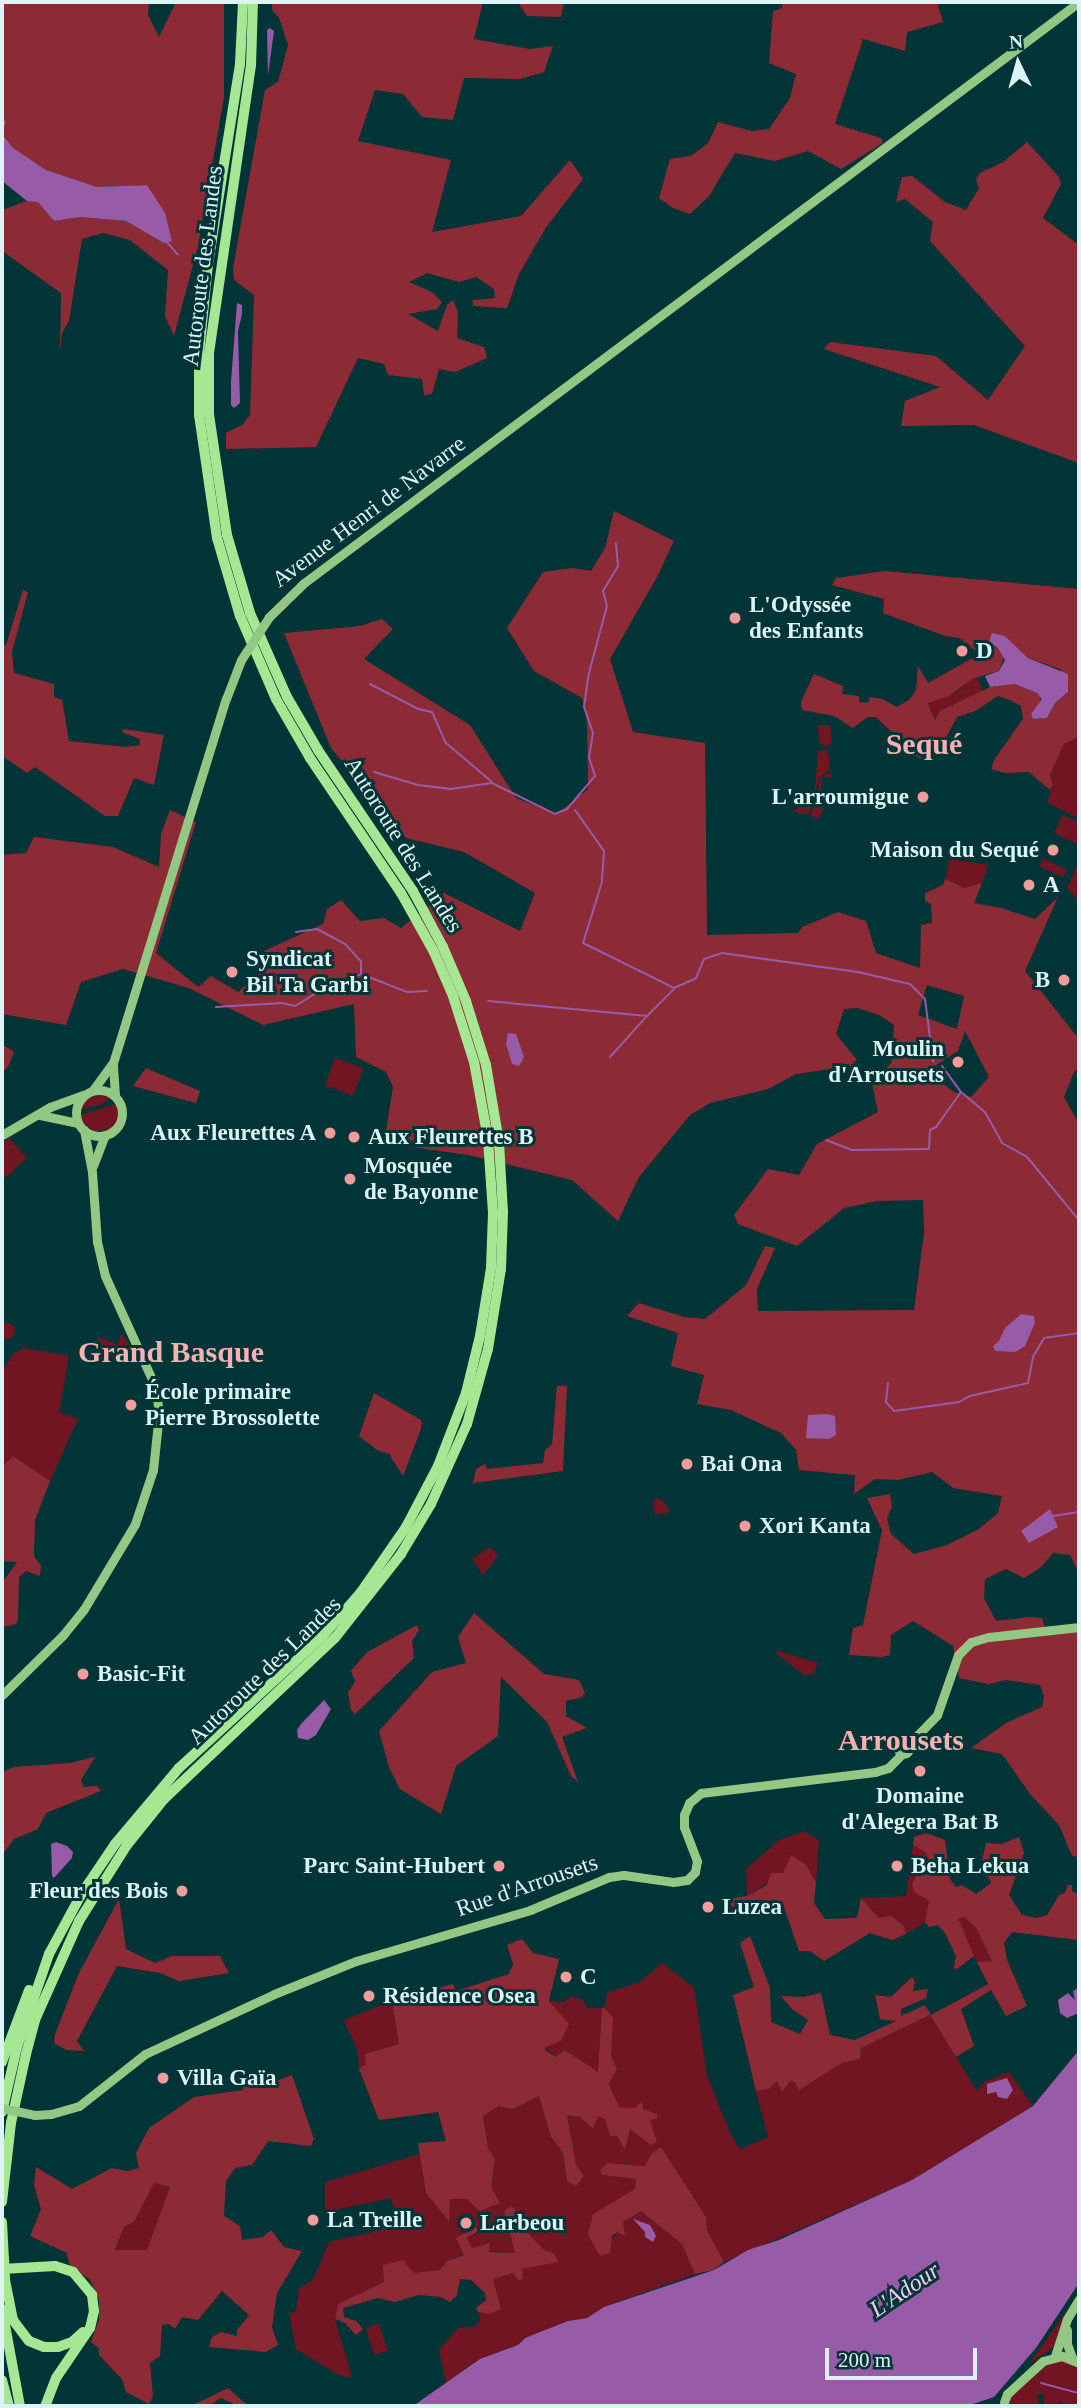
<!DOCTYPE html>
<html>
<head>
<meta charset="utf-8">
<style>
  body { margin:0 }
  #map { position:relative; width:1081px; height:2408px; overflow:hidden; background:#003436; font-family:"Times New Roman",serif }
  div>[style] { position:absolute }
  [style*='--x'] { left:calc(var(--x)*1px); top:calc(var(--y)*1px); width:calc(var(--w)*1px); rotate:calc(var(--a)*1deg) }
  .green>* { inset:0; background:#711522; transform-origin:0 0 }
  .round { border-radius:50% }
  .forest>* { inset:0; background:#8c2b35 }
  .water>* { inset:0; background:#975ba7 }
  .stream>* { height:2px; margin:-1px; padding:0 1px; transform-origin:1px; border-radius:1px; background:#975ba7 }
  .major>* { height:9px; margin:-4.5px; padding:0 4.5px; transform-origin:4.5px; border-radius:4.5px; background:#92c883 }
  .major>.ring { margin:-4.5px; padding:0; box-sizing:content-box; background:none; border:9px solid #92c883; border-radius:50% }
  .highway>* { height:10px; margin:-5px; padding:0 5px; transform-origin:5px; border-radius:5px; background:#a6e793 }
  .major-bridge>* { height:9px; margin:-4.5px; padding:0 4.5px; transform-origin:4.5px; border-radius:4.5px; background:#92c883 }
  .highway-bridge>* { height:10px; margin:-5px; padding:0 5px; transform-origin:5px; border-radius:5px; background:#a6e793 }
  .dots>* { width:19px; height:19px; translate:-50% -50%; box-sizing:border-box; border:4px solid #003436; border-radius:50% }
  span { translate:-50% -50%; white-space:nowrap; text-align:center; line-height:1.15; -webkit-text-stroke:6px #003436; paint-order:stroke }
  .street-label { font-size:23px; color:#dcf4f5 }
  .poi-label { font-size:23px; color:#dcf4f5; font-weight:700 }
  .left { translate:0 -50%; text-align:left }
  .right { translate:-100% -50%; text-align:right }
  .water-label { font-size:24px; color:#edcdf6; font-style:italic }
  .district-label { font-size:30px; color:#f6b2b2; font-weight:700 }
  .frame { position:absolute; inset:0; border:4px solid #dcf4f5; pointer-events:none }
  .north { position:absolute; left:983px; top:28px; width:70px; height:70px; -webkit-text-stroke:5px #003436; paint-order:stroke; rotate:355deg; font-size:19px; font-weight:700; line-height:28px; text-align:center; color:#dcf4f5 }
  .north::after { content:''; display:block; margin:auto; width:24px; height:32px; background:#dcf4f5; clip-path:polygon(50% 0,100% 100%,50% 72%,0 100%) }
  .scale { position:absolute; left:825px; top:2348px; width:152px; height:32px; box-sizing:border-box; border:4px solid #dcf4f5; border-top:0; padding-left:9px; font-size:21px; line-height:24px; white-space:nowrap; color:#dcf4f5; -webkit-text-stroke:5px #003436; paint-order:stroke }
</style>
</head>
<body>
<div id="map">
  <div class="green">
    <i style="clip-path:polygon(977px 678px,983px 692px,936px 721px,928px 702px,949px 696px,962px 688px,965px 682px)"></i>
    <i style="clip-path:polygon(818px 725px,830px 725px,832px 740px,828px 747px,819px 743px)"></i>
    <i style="clip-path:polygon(1079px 737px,1079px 818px,1047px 803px,1053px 785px,1050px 775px,1064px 744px)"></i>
    <i style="clip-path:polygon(828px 750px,830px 769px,819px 778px,809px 815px,793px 811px,804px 804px,815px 789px,818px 751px)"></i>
    <i style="clip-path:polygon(832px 772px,831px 778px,822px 777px,821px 795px,827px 797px,819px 819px,811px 816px,821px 777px)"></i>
    <i style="clip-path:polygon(1063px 815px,1079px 823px,1079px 845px,1054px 833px)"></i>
    <i style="clip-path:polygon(1042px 858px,1067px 870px,1063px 877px,1040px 867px)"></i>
    <i style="clip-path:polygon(950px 859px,988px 865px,982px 883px,964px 888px,945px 879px)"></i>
    <i style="clip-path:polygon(1079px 862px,1079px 901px,1067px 888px)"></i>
    <i style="left:335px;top:1058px;width:30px;height:29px;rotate:20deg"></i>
    <i style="clip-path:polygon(93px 1094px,104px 1094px,112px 1097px,100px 1105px,81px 1109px,84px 1100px)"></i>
    <i style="clip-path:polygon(117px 1104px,119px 1118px,110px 1130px,93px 1131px,81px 1120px,80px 1115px)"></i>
    <i style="clip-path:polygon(9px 1138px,27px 1158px,6px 1177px,2px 1176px,2px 1142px)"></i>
    <i class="round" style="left:-1px;top:1323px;width:16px;height:16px"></i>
    <i style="clip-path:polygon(121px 1333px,133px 1351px,124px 1361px,95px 1351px,99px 1337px,118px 1345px)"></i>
    <i style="clip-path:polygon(25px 1348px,69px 1356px,59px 1412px,78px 1419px,50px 1481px,13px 1456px,2px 1466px,2px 1371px,14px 1353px)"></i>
    <i style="clip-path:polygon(657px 1498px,665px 1503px,670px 1512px,655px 1515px,653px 1501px)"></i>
    <i style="clip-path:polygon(490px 1547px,498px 1556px,483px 1575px,472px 1559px)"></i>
    <i style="clip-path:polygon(778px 1651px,818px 1663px,813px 1674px,804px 1675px,776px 1653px)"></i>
    <i style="clip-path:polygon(805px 1831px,819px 1841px,816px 1882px,806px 1865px,783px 1873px,747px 1896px,746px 1869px,779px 1840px)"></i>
    <i style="clip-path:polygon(913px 1845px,925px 1852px,931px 1862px,929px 1869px,918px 1871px,913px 1876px,922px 1897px,929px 1901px,925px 1922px,906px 1934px,904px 1925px,879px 1918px,861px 1898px,906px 1896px)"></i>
    <i style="clip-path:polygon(958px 1917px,964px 1917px,976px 1928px,992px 1961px,977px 1962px,966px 1943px)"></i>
    <i style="clip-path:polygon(662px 1963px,694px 1988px,707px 2075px,730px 2133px,740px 2149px,768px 2137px,756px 2091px,769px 2089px,777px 2081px,782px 2091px,790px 2081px,795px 2082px,800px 2089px,842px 2063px,860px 2059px,861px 2048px,930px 2015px,977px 2091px,984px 2082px,1009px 2072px,1033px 2106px,912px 2180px,724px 2262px,707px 2230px,706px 2217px,661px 2147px,651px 2154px,645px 2166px,607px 2163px,602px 2175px,637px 2179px,635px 2190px,593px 2214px,610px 2243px,617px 2232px,624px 2236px,622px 2222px,641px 2211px,682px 2244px,695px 2274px,604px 2307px,587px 2318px,568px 2321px,525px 2338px,518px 2345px,480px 2359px,446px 2383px,439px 2350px,458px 2328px,474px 2327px,481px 2320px,478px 2312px,489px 2314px,493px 2279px,513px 2273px,522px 2280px,521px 2270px,554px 2253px,544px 2250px,504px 2212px,515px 2253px,489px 2251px,490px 2243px,472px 2248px,467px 2237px,457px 2238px,464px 2254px,447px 2261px,440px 2270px,414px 2274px,383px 2265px,385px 2282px,338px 2304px,335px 2319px,352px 2378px,337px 2374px,296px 2349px,289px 2313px,296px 2311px,299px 2289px,313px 2280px,329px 2242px,399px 2226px,391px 2198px,325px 2212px,325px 2182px,420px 2154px,426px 2193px,449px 2220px,450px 2199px,467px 2199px,491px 2187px,495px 2159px,488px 2148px,483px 2116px,498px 2105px,513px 2109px,539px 2096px,551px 2137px,563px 2153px,567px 2181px,584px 2176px,576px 2164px,567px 2115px,580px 2117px,593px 2129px,598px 2115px,605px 2119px,610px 2136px,617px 2136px,625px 2149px,630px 2129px,651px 2145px,643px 2104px,636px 2108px,619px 2107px,609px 2083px,617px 2069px,611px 2056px,612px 2018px,604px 2008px,607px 1993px,640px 1982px)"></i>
    <i style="clip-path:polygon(570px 1997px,582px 1999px,587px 2008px,602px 2008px,598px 2073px,566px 2050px,556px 2057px,544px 2047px,561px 2041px,549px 2001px,564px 2002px)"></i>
    <i style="clip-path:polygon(392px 2001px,399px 2044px,366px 2054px,366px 2064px,359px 2069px,358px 2052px,344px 2020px)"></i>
    <i style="clip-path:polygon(154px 2183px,170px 2187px,147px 2250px,115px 2250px,124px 2227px,134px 2222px)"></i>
    <i style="clip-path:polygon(1066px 2312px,1054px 2347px,1029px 2364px)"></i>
    <i style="left:379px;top:2324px;width:28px;height:14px;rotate:72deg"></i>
    <i style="clip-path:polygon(1061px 2359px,1079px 2366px,1079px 2405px,1065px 2406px,1059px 2399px,1059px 2403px,1044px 2405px,1044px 2394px,1037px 2394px,1039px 2406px,1009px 2406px,1008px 2398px,1045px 2363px)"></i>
  </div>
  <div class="forest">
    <i style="clip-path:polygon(2px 2px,149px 2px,148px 15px,159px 37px,176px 2px,224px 2px,224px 97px,198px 246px,174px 336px,165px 316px,168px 270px,130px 240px,103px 233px,82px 239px,69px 321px,62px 333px,60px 352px,61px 293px,2px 251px,2px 210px,27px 201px,38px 201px,54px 221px,80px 217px,127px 221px,164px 243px,147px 185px,97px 187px,46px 170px,12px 148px,2px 134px)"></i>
    <i style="clip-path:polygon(272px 2px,483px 2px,474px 39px,530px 49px,553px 46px,544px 72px,520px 79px,464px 78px,453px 120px,422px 117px,403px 94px,375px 90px,358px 141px,451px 160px,432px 232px,521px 216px,570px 160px,583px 179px,545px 229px,519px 274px,507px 308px,473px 306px,473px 300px,495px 298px,494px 289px,476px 277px,459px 282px,427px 273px,409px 282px,432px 292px,442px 302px,437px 309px,408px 314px,438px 331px,447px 305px,453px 300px,458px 312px,457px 338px,484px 347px,487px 358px,455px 372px,439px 369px,432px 394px,424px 395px,422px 379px,388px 375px,384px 364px,358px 358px,316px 447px,226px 449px,226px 433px,242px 425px,250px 415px,254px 295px,234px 280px,233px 268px,265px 90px,278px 82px,288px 45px,279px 18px,272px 10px)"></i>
    <i style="clip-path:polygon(518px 2px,564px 2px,561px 17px,527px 16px)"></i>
    <i style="clip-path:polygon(783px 2px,937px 2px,943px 22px,907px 32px,905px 51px,863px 39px,835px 124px,881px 138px,883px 143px,841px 169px,808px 151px,775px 161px,735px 153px,709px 196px,690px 214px,673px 208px,659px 198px,670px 159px,691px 156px,708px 143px,718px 122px,752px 131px,769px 129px,790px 98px,796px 74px,769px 63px,773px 11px,782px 8px)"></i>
    <i style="clip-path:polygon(1027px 142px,1059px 177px,1061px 184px,1043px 218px,1079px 245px,1079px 463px,974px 425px,901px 426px,905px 401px,940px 387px,824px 349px,830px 342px,936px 356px,988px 400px,1025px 346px,930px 241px,933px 222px,905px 199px,896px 202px,902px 177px,912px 176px,945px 202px,966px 210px,979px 188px,976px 180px,980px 173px,1003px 162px)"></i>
    <i style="clip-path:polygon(evenodd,614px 511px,674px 541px,658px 575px,610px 659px,633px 732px,705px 743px,707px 935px,798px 933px,802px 927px,838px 912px,866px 921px,876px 953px,920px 968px,921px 925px,932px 923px,931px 904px,925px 901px,925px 893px,943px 885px,945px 879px,964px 888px,982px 883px,974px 903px,1001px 908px,1035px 919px,1058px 897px,1025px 971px,1079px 1039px,1079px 1072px,1075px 1070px,1064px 1097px,1079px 1124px,1079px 1574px,1070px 1555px,1053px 1553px,1040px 1568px,1024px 1578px,1006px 1569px,985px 1579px,984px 1598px,996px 1621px,1030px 1617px,1042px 1618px,1045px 1627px,1079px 1625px,1079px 1857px,1072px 1856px,1059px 1825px,1030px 1794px,1002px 1754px,971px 1748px,1006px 1723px,1042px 1707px,1044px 1696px,1040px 1685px,1006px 1680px,989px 1684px,959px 1678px,953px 1646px,913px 1621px,891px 1635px,890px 1655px,881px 1657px,849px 1655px,853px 1628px,863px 1625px,882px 1530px,867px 1498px,890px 1494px,892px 1507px,887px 1518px,891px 1534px,914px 1554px,947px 1545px,979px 1529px,998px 1513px,1002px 1496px,953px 1488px,932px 1472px,898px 1480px,875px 1479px,854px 1494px,855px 1475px,799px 1470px,796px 1450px,781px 1433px,731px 1410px,697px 1404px,704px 1375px,671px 1366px,678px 1333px,627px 1316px,639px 1303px,684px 1317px,705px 1319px,746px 1285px,765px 1246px,775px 1248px,757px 1289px,758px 1311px,914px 1310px,924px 1233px,923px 1200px,877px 1201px,844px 1208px,797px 1246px,738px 1224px,734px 1215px,768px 1169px,799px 1175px,817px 1144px,878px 1112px,872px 1083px,892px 1062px,894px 1025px,881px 1016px,858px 1008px,844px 1009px,836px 1034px,857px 1060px,851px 1066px,796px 1074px,768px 1089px,710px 1103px,690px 1115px,639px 1177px,618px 1221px,572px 1180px,468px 1155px,384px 1143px,393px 1087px,386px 1072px,356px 1057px,354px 1004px,263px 1025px,189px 988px,123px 969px,81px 982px,66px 1025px,2px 1014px,2px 855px,26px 853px,34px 837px,113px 847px,159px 867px,161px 834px,170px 810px,196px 822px,156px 953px,198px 987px,211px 976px,238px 992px,260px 972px,264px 951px,323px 924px,327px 909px,341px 900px,360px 921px,384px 918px,401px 928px,444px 893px,520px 931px,535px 893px,464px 852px,406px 838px,331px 748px,284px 633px,360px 626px,382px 619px,393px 629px,364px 659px,470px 725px,516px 798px,557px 814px,588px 789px,587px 722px,582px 698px,534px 671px,507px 628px,543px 572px,573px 568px,591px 571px,605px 548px,614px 511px,927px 985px,964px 996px,957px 1029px,918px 1015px,927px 985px,614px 511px,965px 1031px,989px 1077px,971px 1097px,954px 1092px,930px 1074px,932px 1068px,958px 1051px,965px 1031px)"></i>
    <i style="clip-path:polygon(evenodd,885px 571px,1079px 589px,1079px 737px,1064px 744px,1050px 775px,1053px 785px,1050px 790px,1029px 772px,1005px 773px,991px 769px,994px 760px,1023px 719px,1021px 706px,1010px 700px,998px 696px,975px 711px,957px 717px,942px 745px,946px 748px,927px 762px,903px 749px,895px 735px,876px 717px,868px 717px,853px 728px,834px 716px,802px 710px,801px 702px,814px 674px,843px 686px,842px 694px,859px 696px,859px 702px,868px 703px,870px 697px,882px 699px,897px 707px,910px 699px,916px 690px,918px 666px,928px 683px,980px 654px,959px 638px,945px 636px,883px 613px,884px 599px,832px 585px,836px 578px,885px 571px,1005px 636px,1028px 658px,1060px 669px,1068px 692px,1055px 703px,1047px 718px,1033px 719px,1031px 714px,1042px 699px,1037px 693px,1015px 684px,990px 687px,940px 711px,935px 720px,928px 703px,949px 696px,972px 679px,999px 671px,1004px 657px,998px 648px,992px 645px,1005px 636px)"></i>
    <i style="clip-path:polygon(23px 590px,28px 592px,12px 652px,14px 673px,54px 684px,54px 697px,62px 700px,69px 741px,126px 747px,140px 745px,140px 739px,122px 732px,123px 729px,164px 735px,154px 785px,134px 778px,118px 816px,105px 816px,35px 767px,27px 773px,2px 756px,2px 644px,6px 645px)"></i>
    <i style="clip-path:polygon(2px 1044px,14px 1052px,8px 1067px,2px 1072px)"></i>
    <i style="clip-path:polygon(146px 1068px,200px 1091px,196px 1103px,133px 1086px)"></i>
    <i style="clip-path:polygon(557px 1386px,567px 1386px,563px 1471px,473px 1483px,476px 1469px,485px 1464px,487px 1469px,543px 1463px,545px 1450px,552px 1444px)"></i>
    <i style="clip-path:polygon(374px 1393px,421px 1420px,421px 1429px,403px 1476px,389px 1454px,377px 1450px,359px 1436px)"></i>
    <i style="clip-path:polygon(13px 1456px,50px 1481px,35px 1520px,34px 1556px,41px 1566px,40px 1576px,26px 1571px,19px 1577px,18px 1620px,16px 1624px,2px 1627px,4px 1580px,17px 1562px,2px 1561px,2px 1466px)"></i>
    <i style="clip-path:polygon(474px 1613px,544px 1674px,579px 1680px,585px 1693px,582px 1697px,566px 1701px,566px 1716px,587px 1728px,562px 1737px,578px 1782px,571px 1776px,547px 1722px,501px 1677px,498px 1736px,456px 1766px,441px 1814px,400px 1789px,389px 1767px,379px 1731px,432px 1672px,466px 1663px,458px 1637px)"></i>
    <i style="clip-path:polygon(417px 1625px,419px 1630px,412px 1641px,414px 1658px,355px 1714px,351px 1710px,348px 1693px,355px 1681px,351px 1671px,367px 1652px)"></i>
    <i style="clip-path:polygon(95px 1757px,81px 1780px,84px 1787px,97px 1786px,101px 1791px,46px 1813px,38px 1829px,14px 1839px,2px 1855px,2px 1772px,14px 1767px,69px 1763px)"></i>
    <i style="clip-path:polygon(926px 1833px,945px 1840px,950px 1879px,956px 1887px,962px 1885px,976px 1894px,991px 1883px,982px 1861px,986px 1843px,1001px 1844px,1019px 1837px,1024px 1853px,1009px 1895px,1022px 1915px,1036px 1918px,1047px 1915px,1059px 1895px,1065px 1893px,1068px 1885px,1072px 1885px,1072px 1891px,1079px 1895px,1079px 1940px,1012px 1932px,1004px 1943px,1007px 1960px,1027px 2006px,1006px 2016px,991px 1990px,961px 2009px,974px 2046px,956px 2057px,930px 2015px,861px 2048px,860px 2059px,842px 2063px,799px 2090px,795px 2082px,790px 2081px,782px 2092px,777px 2081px,769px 2089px,756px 2091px,733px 1995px,754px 1987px,740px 1943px,750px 1936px,770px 1988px,771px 2022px,800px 2034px,808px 2020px,792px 2009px,781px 1996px,802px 1997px,821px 1993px,830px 2035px,855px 2040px,896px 2021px,880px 2019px,875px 1995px,891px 1997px,912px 1977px,915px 1982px,913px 1991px,928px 1989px,926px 1998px,901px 2009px,901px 2016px,925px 2005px,931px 2015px,988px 1984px,977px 1962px,992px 1961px,976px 1928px,964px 1917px,958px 1918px,974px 1956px,957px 1969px,954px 1968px,956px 1956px,945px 1933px,938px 1925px,929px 1927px,925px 1922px,929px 1901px,914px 1892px,912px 1884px,918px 1871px,929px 1869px,931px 1863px,925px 1852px,913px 1845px,914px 1837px)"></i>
    <i style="clip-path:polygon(791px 1855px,806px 1865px,816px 1882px,814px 1903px,825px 1919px,857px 1918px,861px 1898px,879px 1918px,891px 1916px,904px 1926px,906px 1934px,892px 1940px,870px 1933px,824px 1961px,810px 1951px,799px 1951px,782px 1901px,751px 1905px,748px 1915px,719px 1900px,747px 1896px,767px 1885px,771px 1873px,783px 1873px)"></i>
    <i style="clip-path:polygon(119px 1899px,126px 1949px,155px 1963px,172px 1956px,220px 1956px,229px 1973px,179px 1981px,160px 1973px,117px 1966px,77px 2041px,84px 2051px,66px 2050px,54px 2043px,55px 2034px,79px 1973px)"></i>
    <i style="clip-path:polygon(522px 1939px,533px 1953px,559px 1959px,549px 2001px,569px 2024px,561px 2041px,545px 2047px,546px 2051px,556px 2057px,565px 2050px,598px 2072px,602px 2008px,604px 2008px,613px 2018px,611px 2056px,617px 2069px,609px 2084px,619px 2107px,636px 2108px,638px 2104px,643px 2103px,643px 2109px,657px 2114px,657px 2119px,650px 2120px,657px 2142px,651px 2145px,630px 2129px,625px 2150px,617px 2136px,610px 2136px,605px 2119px,598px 2116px,593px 2129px,580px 2117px,567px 2115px,576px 2164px,584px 2176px,576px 2186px,567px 2181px,563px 2153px,551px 2137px,539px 2096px,513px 2109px,498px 2106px,483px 2116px,488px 2148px,495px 2159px,491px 2187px,500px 2203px,480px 2211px,467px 2199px,450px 2199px,449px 2221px,426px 2193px,418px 2143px,446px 2141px,438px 2112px,379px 2120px,359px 2069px,366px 2064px,365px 2054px,399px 2044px,392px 2001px,453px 1984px,456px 1991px,509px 1974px,513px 1964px,507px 1945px)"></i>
    <i style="clip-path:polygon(evenodd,244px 2074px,248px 2074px,264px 2086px,292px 2075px,314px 2139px,311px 2146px,268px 2141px,252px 2165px,235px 2168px,226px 2181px,224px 2216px,240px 2226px,242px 2240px,263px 2237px,271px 2230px,284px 2247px,302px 2251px,277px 2293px,272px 2327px,278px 2345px,266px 2352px,209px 2347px,212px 2337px,221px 2332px,237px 2336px,237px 2330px,249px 2315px,222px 2291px,198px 2320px,182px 2317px,175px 2329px,169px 2324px,162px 2325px,160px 2356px,150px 2363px,153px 2396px,149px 2404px,126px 2392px,122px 2379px,99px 2355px,99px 2349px,91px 2342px,99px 2320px,99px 2300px,90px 2280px,69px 2264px,67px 2253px,30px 2236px,41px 2209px,34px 2185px,36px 2167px,72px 2189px,112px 2168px,127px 2171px,139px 2168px,136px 2153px,149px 2128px,194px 2097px,243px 2090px,244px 2074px,154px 2183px,170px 2187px,147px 2250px,115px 2250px,124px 2227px,134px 2222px,154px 2183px)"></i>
    <i style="clip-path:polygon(661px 2147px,706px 2217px,707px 2230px,724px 2262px,714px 2270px,695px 2274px,682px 2244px,641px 2211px,623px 2222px,625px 2236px,617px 2232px,612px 2236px,610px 2253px,600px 2256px,588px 2235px,593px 2214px,635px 2189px,636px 2179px,602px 2175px,600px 2170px,607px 2163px,645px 2166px,651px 2154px)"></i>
    <i style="clip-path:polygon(511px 2206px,520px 2214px,517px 2222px,544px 2250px,554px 2253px,558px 2262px,522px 2269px,523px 2279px,518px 2280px,513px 2273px,493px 2279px,501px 2309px,489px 2314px,478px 2312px,476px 2308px,486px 2300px,485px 2293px,471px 2280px,460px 2279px,457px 2295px,450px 2302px,441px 2297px,419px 2295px,395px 2302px,378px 2298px,343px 2308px,344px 2317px,356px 2321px,363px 2329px,356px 2335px,345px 2323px,335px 2319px,338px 2304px,384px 2282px,383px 2265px,403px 2260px,414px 2273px,440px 2270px,447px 2261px,464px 2255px,456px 2238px,476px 2227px,479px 2231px,467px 2237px,472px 2248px,490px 2243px,489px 2252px,515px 2253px,504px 2211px)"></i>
    <i style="clip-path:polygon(228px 2388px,248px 2406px,238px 2406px,221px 2398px,208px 2406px,191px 2406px)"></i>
  </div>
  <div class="water">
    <i style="clip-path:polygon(270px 28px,274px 31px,268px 75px,267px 30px)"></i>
    <i style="clip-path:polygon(2px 134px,13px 148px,46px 170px,97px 187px,147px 185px,165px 213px,172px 241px,164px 243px,126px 221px,80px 217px,54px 221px,38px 202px,27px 201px,2px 181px)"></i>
    <i style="clip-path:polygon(237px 303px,242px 305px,242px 314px,238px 331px,240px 403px,234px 408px,231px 405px,231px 381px)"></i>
    <i style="clip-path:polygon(992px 633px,1005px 636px,1028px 658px,1068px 674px,1068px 692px,1055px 703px,1047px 718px,1033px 719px,1031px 714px,1042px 699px,1037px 693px,1015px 684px,990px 687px,985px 676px,999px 671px,1005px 660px,998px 648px,989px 642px)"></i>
    <i style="clip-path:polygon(508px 1033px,516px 1034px,524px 1057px,519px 1066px,512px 1064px,506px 1044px)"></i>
    <i style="clip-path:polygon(1021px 1314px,1034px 1316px,1035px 1323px,1025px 1346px,1015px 1352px,995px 1351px,993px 1346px,999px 1341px,1005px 1328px)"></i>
    <i style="clip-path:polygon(827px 1414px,835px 1416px,836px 1435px,829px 1439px,806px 1438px,808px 1415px)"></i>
    <i style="clip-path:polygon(1050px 1509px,1058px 1527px,1029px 1543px,1021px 1531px)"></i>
    <i style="clip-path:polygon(324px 1700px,331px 1709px,316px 1735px,308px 1740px,298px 1738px,297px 1730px,301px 1724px)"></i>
    <i style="clip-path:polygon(56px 1842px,67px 1846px,73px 1852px,72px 1858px,54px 1878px,52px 1876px,51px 1844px)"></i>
    <i style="clip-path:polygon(1079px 1987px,1079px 2013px,1067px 2018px,1060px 2013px,1058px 2000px,1068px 1993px,1075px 2000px,1073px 1991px)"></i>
    <i style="clip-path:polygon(1079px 2050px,1079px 2283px,1036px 2348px,994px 2397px,967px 2406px,413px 2406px,480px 2359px,518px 2345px,525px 2338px,568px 2321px,587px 2318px,604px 2307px,714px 2270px,748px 2250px,779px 2240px,912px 2180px,1033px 2106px)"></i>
    <i style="clip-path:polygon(1007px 2078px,1013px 2090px,1007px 2099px,998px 2097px,996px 2092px,987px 2094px,987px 2084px)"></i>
    <i style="clip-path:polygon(633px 2219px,650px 2225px,656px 2236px,653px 2242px,645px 2237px,645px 2232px)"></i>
  </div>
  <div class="stream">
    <i style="--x:2;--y:130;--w:9;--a:-72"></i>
    <i style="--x:166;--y:241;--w:18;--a:49"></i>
    <i style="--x:370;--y:684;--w:54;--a:27.5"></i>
    <i style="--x:418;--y:709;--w:14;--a:12"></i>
    <i style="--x:432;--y:712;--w:34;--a:66"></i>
    <i style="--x:446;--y:743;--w:60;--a:40.3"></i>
    <i style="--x:374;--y:772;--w:46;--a:16.5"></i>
    <i style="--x:418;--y:785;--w:33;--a:7"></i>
    <i style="--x:451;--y:789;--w:41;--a:-8.3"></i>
    <i style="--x:492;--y:783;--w:70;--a:26.2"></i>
    <i style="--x:555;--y:814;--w:13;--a:-23"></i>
    <i style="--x:567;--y:809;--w:43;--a:-49.7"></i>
    <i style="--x:595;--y:776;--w:19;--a:-108"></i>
    <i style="--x:589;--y:758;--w:25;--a:-81"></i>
    <i style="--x:593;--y:733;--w:28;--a:-109"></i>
    <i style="--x:584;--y:707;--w:34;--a:-82"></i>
    <i style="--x:589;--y:673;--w:69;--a:-75"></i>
    <i style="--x:607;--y:606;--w:16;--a:-105"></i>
    <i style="--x:603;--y:591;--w:29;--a:-59"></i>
    <i style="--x:618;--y:566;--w:23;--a:-95"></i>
    <i style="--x:575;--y:810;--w:50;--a:54.7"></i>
    <i style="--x:604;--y:851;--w:31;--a:94"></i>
    <i style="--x:602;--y:882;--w:64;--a:107.3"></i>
    <i style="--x:583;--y:943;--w:102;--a:26.3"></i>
    <i style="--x:674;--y:988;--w:24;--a:-24"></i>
    <i style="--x:696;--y:978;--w:21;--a:-67"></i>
    <i style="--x:704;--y:959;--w:19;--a:-18"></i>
    <i style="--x:722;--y:953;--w:137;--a:8"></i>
    <i style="--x:858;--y:972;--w:53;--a:13"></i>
    <i style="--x:910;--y:984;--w:21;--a:45"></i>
    <i style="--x:925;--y:999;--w:63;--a:82.6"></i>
    <i style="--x:296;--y:932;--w:21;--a:-8"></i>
    <i style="--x:317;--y:929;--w:32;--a:28"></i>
    <i style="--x:345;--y:944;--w:23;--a:47"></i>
    <i style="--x:361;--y:961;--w:13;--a:90"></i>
    <i style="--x:488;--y:1001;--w:160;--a:5.4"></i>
    <i style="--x:647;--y:1016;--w:38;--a:-45"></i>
    <i style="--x:216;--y:1007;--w:66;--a:-3.5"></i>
    <i style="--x:282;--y:1003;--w:13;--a:13"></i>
    <i style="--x:295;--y:1006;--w:42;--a:-31.4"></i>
    <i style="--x:331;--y:984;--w:32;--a:-18"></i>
    <i style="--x:361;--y:974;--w:49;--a:21.4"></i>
    <i style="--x:407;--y:992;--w:20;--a:-3"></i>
    <i style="--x:610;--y:1057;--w:55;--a:-47.9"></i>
    <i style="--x:942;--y:1066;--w:32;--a:54"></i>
    <i style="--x:961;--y:1092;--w:31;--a:40"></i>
    <i style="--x:985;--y:1112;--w:35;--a:61"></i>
    <i style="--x:1002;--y:1143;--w:29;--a:29"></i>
    <i style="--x:1027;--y:1157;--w:82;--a:50.5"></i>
    <i style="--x:826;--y:1140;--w:28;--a:21"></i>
    <i style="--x:852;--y:1150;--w:77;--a:-0.7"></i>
    <i style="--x:929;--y:1149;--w:19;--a:-87"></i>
    <i style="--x:930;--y:1130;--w:7;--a:-27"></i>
    <i style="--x:936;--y:1127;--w:43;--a:-54.5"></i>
    <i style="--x:888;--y:1383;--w:19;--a:96"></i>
    <i style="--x:886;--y:1402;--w:12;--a:48"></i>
    <i style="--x:894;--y:1411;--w:66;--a:-7.9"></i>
    <i style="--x:959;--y:1402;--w:13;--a:-29"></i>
    <i style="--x:970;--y:1396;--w:59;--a:-12.6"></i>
    <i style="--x:1028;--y:1383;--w:26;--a:-79"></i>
    <i style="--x:1033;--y:1357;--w:22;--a:-60"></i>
    <i style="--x:1044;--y:1338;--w:35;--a:-8"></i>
    <i style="--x:1053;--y:1516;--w:26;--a:-9"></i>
    <i style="--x:1041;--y:2383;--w:39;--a:15"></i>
  </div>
  <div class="major">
    <i style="--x:269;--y:617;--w:49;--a:-44.2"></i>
    <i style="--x:304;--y:583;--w:969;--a:-36.86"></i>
    <i class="ring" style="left:76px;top:1090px;width:37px;height:37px"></i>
    <i style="--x:93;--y:1090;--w:32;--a:-54"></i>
    <i style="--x:115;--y:1095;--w:32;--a:-94"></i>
    <i style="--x:113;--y:1063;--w:381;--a:-72.8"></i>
    <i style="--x:226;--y:699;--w:42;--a:-69"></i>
    <i style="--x:40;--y:1115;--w:39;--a:12"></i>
    <i style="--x:2;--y:1135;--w:56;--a:-30.3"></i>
    <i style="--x:50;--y:1107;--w:35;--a:-20"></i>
    <i style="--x:93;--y:1166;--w:33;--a:-69"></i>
    <i style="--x:2;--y:1695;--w:86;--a:-44.5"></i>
    <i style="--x:63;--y:1635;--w:33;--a:-51"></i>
    <i style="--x:84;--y:1609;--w:99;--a:-59"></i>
    <i style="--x:135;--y:1524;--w:57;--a:-71.6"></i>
    <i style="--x:153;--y:1470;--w:57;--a:-84"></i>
    <i style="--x:159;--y:1413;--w:27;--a:-98"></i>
    <i style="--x:155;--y:1386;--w:121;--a:-114.4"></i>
    <i style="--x:105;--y:1276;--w:35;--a:-103"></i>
    <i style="--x:97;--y:1242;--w:70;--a:-94.1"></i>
    <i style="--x:92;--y:1172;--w:43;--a:-100.8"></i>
    <i class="ring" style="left:898.5px;top:1743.5px;width:2px;height:2px"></i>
    <i style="--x:908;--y:1745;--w:42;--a:-46"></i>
    <i style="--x:937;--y:1715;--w:64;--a:-70.7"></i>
    <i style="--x:958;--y:1655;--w:18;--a:-45"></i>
    <i style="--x:971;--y:1642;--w:19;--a:-16"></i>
    <i style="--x:989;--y:1637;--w:91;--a:-6.3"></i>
    <i style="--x:34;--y:2115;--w:17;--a:-3"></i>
    <i style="--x:51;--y:2114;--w:29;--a:-16"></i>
    <i style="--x:79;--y:2106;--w:84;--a:-38.2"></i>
    <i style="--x:145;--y:2054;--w:142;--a:-24.9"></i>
    <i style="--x:274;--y:1994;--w:88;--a:-21.9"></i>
    <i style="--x:356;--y:1961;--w:181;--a:-16.3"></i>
    <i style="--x:530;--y:1910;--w:86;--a:-22.7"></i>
    <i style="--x:609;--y:1877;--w:15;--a:-8"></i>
    <i style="--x:624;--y:1875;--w:49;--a:8.1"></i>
    <i style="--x:673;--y:1882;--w:14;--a:-8"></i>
    <i style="--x:687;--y:1880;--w:11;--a:-45"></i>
    <i style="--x:695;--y:1872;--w:11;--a:-80"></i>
    <i style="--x:697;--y:1861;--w:36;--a:-111"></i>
    <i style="--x:684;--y:1827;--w:12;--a:-90"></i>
    <i style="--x:684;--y:1815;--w:13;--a:-67"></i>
    <i style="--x:689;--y:1803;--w:16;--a:-40"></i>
    <i style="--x:701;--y:1793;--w:175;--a:-6.9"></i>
    <i style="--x:875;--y:1772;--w:14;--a:-17"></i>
    <i style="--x:888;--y:1768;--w:20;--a:-45"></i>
    <i style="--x:1067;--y:2330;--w:14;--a:90"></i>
    <i style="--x:1067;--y:2344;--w:15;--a:70"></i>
    <i style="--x:1055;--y:2356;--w:39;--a:-72"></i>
    <i style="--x:1067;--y:2319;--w:23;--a:-59"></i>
    <i style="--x:1004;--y:2402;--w:9;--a:-69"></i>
    <i style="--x:1007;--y:2394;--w:49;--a:-42.5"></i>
    <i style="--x:1043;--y:2361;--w:20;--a:-15"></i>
    <i style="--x:1062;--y:2356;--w:18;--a:22"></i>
  </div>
  <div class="highway">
    <i style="--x:2;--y:2062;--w:77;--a:-69.4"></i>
    <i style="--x:2;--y:2112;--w:67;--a:-77"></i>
    <i style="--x:17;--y:2047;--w:98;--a:-71"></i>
    <i style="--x:49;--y:1954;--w:69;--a:-61.6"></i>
    <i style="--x:82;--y:1893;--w:59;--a:-56"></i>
    <i style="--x:115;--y:1844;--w:99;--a:-49.9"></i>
    <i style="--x:179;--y:1768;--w:194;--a:-42.5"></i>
    <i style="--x:322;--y:1637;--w:60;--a:-49.1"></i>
    <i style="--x:361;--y:1592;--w:79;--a:-55.3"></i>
    <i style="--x:406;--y:1527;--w:69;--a:-62.3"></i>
    <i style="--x:438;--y:1466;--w:78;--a:-69"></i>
    <i style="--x:466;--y:1393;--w:59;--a:-76.2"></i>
    <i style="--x:480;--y:1336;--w:69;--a:-80.8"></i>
    <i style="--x:491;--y:1268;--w:55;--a:-87.9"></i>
    <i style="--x:493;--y:1213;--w:74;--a:-93.9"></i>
    <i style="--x:488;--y:1139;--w:78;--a:-100.3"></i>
    <i style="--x:474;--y:1062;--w:69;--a:-107.7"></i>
    <i style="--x:453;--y:996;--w:48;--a:-113.4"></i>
    <i style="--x:434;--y:952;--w:68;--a:-119.2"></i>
    <i style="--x:401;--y:893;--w:163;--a:-124"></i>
    <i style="--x:310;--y:758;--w:68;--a:-120"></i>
    <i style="--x:276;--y:699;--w:90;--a:-113.4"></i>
    <i style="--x:240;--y:616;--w:81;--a:-106.4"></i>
    <i style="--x:217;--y:538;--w:124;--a:-98.3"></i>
    <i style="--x:199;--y:415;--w:61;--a:-90"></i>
    <i style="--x:199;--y:354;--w:90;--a:-84.3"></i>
    <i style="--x:208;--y:264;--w:203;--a:-80.9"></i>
    <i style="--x:240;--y:64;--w:62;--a:-87.2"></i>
    <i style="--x:2;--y:2202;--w:80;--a:-83.5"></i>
    <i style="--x:11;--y:2123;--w:71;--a:-77.7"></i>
    <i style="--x:26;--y:2054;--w:35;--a:-75"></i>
    <i style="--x:35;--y:2020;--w:108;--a:-66"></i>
    <i style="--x:79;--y:1921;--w:90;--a:-57.7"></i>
    <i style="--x:127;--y:1845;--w:59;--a:-51.2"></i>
    <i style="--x:164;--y:1799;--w:235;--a:-43.3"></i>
    <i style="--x:335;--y:1638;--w:107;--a:-51.8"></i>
    <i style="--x:401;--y:1554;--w:58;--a:-59"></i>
    <i style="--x:431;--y:1504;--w:88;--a:-65.8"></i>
    <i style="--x:467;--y:1424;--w:78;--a:-74.4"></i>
    <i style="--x:488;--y:1349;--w:81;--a:-80.8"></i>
    <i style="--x:501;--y:1269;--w:57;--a:-88"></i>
    <i style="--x:503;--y:1212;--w:70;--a:-93.3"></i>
    <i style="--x:499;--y:1142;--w:78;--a:-99.6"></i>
    <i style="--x:486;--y:1065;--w:67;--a:-107.4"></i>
    <i style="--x:466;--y:1001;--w:59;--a:-113.1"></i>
    <i style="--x:443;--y:947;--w:64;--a:-118.2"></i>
    <i style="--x:413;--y:891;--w:170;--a:-124"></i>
    <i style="--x:318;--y:750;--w:61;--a:-120.3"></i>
    <i style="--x:287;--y:697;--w:92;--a:-113.8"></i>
    <i style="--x:250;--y:613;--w:81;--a:-106.4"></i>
    <i style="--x:227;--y:535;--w:121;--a:-98.5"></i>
    <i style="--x:209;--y:415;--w:62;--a:-90"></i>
    <i style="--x:209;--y:353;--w:291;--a:-81.7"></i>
    <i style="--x:251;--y:65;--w:63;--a:-88.2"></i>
    <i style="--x:2;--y:2222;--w:36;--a:87"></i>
    <i style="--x:2;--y:2269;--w:53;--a:-3.2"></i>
    <i style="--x:55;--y:2266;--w:19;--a:18"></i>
    <i style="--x:73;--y:2272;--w:30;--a:50"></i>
    <i style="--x:92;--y:2295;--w:16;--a:83"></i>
    <i style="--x:94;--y:2311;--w:17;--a:103"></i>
    <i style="--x:90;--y:2328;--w:60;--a:124.2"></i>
    <i style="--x:56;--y:2378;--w:30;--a:111"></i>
    <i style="--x:5;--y:2280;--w:41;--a:78.7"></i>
    <i style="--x:13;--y:2320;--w:26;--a:53"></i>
    <i style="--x:29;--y:2341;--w:16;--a:22"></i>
    <i style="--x:44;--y:2347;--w:14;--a:0"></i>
    <i style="--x:58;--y:2347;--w:15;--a:-20"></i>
    <i style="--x:72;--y:2342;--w:15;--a:-42"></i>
    <i style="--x:2;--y:2309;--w:99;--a:79.5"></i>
    <i style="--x:2;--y:2380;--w:27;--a:75"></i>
  </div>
  <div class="major-bridge">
    <i style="--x:241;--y:660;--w:51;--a:-56.9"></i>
    <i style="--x:2;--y:2108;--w:33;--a:12"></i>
  </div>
  <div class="highway-bridge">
    <i style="--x:4;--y:2258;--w:22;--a:87"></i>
  </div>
  <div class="dots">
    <i style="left:735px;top:618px;background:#f59b9c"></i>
    <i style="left:962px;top:651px;background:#f59b9c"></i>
    <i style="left:923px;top:797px;background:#f59b9c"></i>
    <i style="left:1053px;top:850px;background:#f59b9c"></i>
    <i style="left:1029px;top:885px;background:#f59b9c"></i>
    <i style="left:232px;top:972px;background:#f59b9c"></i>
    <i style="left:1064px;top:980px;background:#f59b9c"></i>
    <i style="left:958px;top:1062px;background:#f59b9c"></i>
    <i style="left:330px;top:1133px;background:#f59b9c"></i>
    <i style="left:354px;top:1137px;background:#f59b9c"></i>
    <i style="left:350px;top:1179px;background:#f59b9c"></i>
    <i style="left:131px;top:1405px;background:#f59b9c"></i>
    <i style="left:687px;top:1464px;background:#f59b9c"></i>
    <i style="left:745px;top:1526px;background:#f59b9c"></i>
    <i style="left:83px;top:1674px;background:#f59b9c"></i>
    <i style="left:920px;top:1771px;background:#f59b9c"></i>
    <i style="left:499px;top:1866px;background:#f59b9c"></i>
    <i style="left:897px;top:1866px;background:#f59b9c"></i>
    <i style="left:182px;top:1891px;background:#f59b9c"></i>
    <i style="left:708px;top:1907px;background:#f59b9c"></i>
    <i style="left:566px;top:1977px;background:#f59b9c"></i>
    <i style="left:369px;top:1996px;background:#f59b9c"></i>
    <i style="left:163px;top:2078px;background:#f59b9c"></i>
    <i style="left:313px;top:2220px;background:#f59b9c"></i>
    <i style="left:466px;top:2223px;background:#f59b9c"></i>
  </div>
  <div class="street-label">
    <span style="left:203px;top:266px;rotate:-83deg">Autoroute des Landes</span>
    <span style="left:369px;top:512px;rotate:-37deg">Avenue Henri de Navarre</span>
    <span style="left:403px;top:845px;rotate:58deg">Autoroute des Landes</span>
    <span style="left:265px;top:1671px;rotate:-44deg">Autoroute des Landes</span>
    <span style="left:527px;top:1886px;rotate:-19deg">Rue d'Arrousets</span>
  </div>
  <div class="poi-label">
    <span class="left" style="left:749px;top:618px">L'Odyssée<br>des Enfants</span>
    <span class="left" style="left:976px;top:651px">D</span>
    <span class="right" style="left:909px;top:797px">L'arroumigue</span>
    <span class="right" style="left:1039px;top:850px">Maison du Sequé</span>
    <span class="left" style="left:1043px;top:885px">A</span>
    <span class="left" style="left:246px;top:972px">Syndicat<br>Bil Ta Garbi</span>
    <span class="right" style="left:1050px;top:980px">B</span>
    <span class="right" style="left:944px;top:1062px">Moulin<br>d'Arrousets</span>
    <span class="right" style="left:316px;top:1133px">Aux Fleurettes A</span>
    <span class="left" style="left:368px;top:1137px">Aux Fleurettes B</span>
    <span class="left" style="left:364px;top:1179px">Mosquée<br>de Bayonne</span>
    <span class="left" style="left:145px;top:1405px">École primaire<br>Pierre Brossolette</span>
    <span class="left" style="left:701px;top:1464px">Bai Ona</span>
    <span class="left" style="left:759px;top:1526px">Xori Kanta</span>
    <span class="left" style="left:97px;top:1674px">Basic-Fit</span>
    <span style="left:920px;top:1809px">Domaine<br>d'Alegera Bat B</span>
    <span class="right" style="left:485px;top:1866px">Parc Saint-Hubert</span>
    <span class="left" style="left:911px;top:1866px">Beha Lekua</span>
    <span class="right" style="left:168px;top:1891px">Fleur des Bois</span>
    <span class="left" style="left:722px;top:1907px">Luzea</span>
    <span class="left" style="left:580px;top:1977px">C</span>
    <span class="left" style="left:383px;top:1996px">Résidence Osea</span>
    <span class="left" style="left:177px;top:2078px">Villa Gaïa</span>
    <span class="left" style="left:327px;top:2220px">La Treille</span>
    <span class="left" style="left:480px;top:2223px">Larbeou</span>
  </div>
  <div class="water-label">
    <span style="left:905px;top:2290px;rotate:-34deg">L'Adour</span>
  </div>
  <div class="district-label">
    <span style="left:924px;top:744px">Sequé</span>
    <span style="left:171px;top:1352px">Grand Basque</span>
    <span style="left:901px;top:1740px">Arrousets</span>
  </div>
  <div class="frame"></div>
  <div class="north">N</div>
  <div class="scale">200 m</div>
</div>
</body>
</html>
